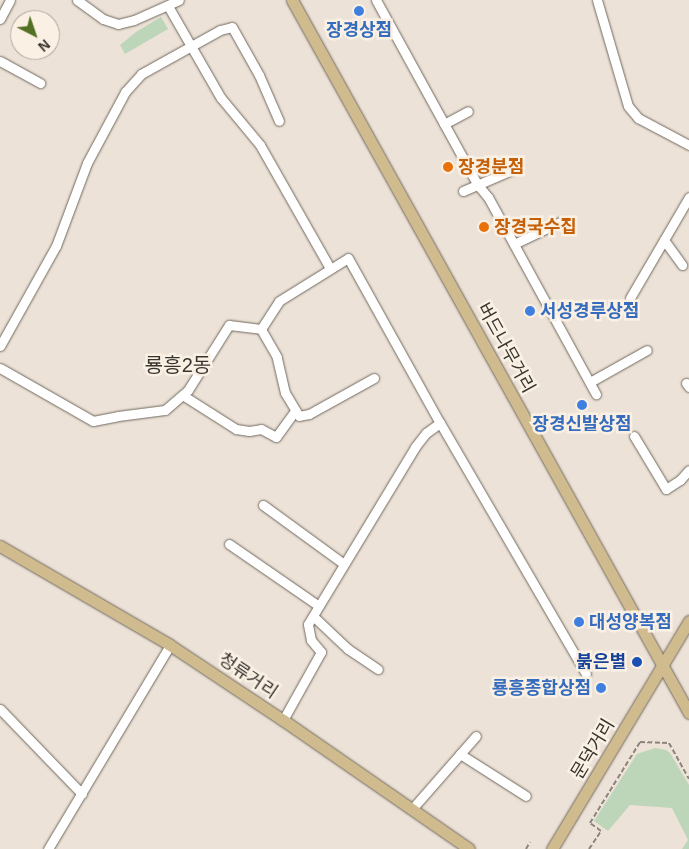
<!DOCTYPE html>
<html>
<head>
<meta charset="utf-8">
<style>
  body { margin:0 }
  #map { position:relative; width:689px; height:849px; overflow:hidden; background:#ece2d7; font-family:Helvetica,"Noto Sans KR",sans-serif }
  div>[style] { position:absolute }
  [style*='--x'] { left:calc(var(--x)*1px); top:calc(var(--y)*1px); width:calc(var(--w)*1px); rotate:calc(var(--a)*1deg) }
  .green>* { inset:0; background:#bdd5b8 }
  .path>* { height:2px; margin-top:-1px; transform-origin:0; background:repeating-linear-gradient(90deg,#8a847c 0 5px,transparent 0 7.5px) }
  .roads { filter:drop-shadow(0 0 1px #71685e) drop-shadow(0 0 1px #71685e) }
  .minor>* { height:9px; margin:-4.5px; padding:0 4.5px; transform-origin:4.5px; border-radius:4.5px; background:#fff }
  .major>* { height:11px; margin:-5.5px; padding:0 5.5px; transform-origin:5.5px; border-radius:5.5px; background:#cfbb8e }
  .dots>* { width:14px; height:14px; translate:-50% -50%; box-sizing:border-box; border:2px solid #faf0e4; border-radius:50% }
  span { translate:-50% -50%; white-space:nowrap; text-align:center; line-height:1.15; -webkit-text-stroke:5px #faf0e4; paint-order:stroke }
  .shop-label { font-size:18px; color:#366cbe; font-weight:700 }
  .left { translate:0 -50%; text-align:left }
  .right { translate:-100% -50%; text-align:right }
  .food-label { font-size:18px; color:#c56008; font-weight:700 }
  .street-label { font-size:18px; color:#37342f }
  .transit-label { font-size:18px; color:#164399; font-weight:700 }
  .quarter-label { font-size:20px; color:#37342f }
  .north { position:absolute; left:10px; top:10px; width:50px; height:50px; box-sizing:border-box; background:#faf0e4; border:1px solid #aca59c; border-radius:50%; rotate:139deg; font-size:14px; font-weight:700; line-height:20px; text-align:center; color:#37342f }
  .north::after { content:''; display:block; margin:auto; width:18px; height:22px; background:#547023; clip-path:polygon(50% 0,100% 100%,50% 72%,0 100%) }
</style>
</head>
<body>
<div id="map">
  <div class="green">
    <i style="clip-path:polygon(161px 17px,168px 29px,125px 54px,120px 45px,136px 32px)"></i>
    <i style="clip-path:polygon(655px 748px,666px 750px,670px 753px,689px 785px,689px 849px,682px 849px,688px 840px,672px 808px,630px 805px,608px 831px,594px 821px,637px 754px)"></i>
  </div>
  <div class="path">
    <i style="--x:526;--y:849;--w:8;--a:-60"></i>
    <i style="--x:589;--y:849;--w:22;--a:-56"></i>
    <i style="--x:601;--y:831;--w:14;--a:-144"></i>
    <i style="--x:590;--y:823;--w:95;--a:-58.3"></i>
    <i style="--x:640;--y:742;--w:29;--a:2"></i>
    <i style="--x:669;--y:743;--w:41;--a:60.9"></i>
  </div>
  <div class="roads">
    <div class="minor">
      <i style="--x:77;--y:0;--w:32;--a:36"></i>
      <i style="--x:103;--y:19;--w:16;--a:18"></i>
      <i style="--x:118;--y:24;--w:16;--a:-14"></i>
      <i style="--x:134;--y:20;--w:49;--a:-24"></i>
      <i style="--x:376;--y:0;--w:210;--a:61.2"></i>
      <i style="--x:477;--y:184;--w:17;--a:50"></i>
      <i style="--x:488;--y:197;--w:225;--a:61.3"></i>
      <i style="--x:597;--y:0;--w:110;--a:73.7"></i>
      <i style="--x:628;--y:106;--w:16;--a:50"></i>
      <i style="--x:638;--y:118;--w:58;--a:27.9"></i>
      <i style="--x:168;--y:6;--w:106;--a:60.1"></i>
      <i style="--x:221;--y:98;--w:61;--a:50.3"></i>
      <i style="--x:260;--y:145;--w:142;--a:60.4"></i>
      <i style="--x:0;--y:19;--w:21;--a:-62"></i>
      <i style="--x:0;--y:61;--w:46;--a:28.8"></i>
      <i style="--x:444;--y:124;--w:27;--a:-28"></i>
      <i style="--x:463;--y:191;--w:56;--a:-23.3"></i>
      <i style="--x:664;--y:240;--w:31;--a:54"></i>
      <i style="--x:514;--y:244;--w:51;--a:-25.6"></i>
      <i style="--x:630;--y:298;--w:117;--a:-59.7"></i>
      <i style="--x:0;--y:346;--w:115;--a:-60.8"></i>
      <i style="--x:56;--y:246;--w:89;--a:-69.5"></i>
      <i style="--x:87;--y:163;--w:81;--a:-61.8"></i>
      <i style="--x:125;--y:92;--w:24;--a:-48"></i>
      <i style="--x:141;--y:74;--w:90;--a:-29.1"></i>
      <i style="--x:220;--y:30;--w:12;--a:-14"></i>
      <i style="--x:232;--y:27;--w:55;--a:60.6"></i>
      <i style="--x:259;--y:75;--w:50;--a:66.5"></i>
      <i style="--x:0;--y:368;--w:107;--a:29.7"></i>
      <i style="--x:93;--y:421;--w:25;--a:-11"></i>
      <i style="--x:118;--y:416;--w:47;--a:-7.3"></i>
      <i style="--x:165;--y:410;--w:30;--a:-41"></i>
      <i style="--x:188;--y:390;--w:77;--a:-57.8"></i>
      <i style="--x:229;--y:325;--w:32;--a:7"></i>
      <i style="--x:374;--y:378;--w:74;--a:151"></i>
      <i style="--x:309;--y:414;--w:10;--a:169"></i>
      <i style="--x:299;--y:416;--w:27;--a:-121"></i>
      <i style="--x:285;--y:393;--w:37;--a:-103"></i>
      <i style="--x:277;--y:357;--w:32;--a:-120"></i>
      <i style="--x:261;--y:329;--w:33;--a:-57"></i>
      <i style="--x:279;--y:301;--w:81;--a:-31.9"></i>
      <i style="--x:348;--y:258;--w:189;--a:60.9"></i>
      <i style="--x:440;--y:423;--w:290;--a:59.8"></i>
      <i style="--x:590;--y:382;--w:65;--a:-29.3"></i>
      <i style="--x:686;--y:383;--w:5;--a:53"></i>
      <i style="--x:184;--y:396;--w:62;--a:32.4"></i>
      <i style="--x:236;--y:429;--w:13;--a:9"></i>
      <i style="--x:249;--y:431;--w:12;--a:-9"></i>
      <i style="--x:261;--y:429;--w:17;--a:28"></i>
      <i style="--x:276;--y:437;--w:32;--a:-54"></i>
      <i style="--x:634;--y:436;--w:62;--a:58.9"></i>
      <i style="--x:666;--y:489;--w:17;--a:-33"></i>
      <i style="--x:680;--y:480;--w:13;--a:-48"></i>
      <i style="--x:263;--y:505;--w:100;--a:36.1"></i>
      <i style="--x:229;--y:544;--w:109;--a:34.6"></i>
      <i style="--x:313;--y:616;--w:48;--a:43.3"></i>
      <i style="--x:348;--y:649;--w:36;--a:34"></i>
      <i style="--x:0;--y:709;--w:118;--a:46"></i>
      <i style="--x:283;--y:720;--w:78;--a:-60.8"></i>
      <i style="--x:321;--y:652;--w:16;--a:-130"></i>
      <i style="--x:311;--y:640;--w:16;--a:-101"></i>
      <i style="--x:308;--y:624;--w:207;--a:-58.8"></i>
      <i style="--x:415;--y:447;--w:18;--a:-52"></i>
      <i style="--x:426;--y:433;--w:17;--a:-36"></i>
      <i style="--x:460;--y:754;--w:78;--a:32.5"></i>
      <i style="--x:412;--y:809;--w:97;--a:-48.8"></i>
      <i style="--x:48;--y:849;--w:238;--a:-59.1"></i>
    </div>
    <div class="major">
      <i style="--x:292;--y:0;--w:816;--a:60.89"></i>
      <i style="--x:0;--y:546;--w:197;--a:30.2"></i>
      <i style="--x:170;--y:645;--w:136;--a:33.6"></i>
      <i style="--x:283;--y:720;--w:226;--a:34.7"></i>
      <i style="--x:552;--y:849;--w:266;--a:-59"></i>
    </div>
  </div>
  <div class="dots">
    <i style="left:359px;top:11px;background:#3f7fe0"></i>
    <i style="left:448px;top:167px;background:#e8710a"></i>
    <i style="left:484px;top:227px;background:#e8710a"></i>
    <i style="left:530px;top:311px;background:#3f7fe0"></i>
    <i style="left:582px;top:405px;background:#3f7fe0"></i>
    <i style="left:579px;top:622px;background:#3f7fe0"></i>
    <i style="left:637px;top:662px;background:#1a4fb4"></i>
    <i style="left:601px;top:688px;background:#3f7fe0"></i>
  </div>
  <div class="shop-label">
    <span style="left:359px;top:30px">장경상점</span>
    <span class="left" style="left:540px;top:311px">서성경루상점</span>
    <span style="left:582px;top:424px">장경신발상점</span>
    <span class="left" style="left:589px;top:622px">대성양복점</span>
    <span class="right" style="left:591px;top:688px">룡흥종합상점</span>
  </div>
  <div class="food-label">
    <span class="left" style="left:458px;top:167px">장경분점</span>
    <span class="left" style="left:494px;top:227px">장경국수집</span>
  </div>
  <div class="street-label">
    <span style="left:506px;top:348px;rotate:61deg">버드나무거리</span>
    <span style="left:248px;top:676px;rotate:34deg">청류거리</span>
    <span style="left:593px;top:749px;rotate:-59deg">문덕거리</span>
  </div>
  <div class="transit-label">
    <span class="right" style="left:626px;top:662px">붉은별</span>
  </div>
  <div class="quarter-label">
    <span style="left:178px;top:365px">룡흥2동</span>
  </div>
  <div class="north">N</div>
</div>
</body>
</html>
